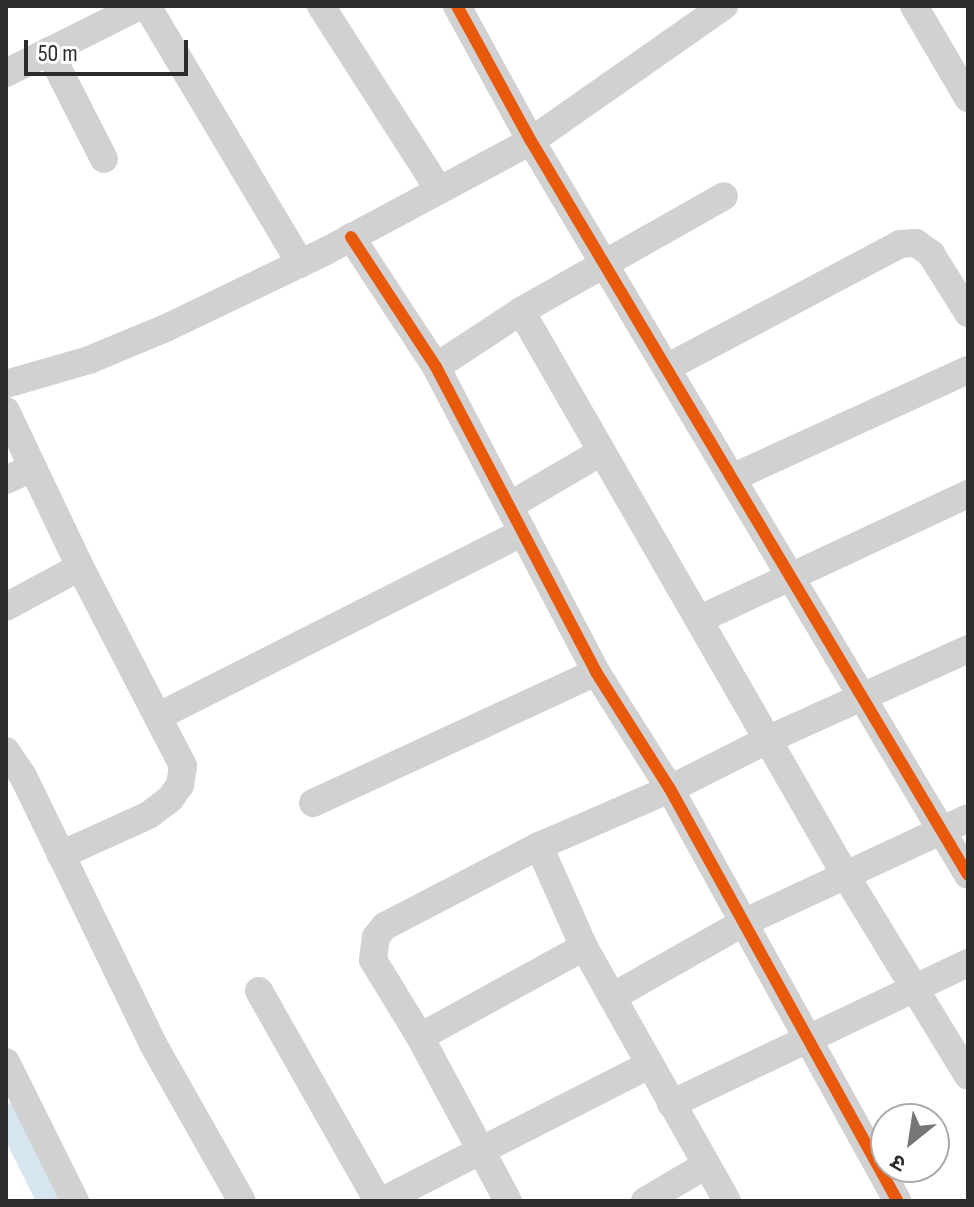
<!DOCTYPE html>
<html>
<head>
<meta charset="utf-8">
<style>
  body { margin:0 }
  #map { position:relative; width:974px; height:1207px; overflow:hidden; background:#fff; font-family:"Sofia Sans Condensed","Noto Sans Devanagari",sans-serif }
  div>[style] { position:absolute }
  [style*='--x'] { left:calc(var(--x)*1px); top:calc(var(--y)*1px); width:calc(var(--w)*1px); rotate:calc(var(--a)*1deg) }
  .canal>* { height:24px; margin:-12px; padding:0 12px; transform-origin:12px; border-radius:12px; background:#d6e6f1 }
  .minor>* { height:28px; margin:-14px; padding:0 14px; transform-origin:14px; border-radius:14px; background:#d1d1d1 }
  .cycleway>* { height:12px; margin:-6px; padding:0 6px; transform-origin:6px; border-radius:6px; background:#e8590c }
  span { translate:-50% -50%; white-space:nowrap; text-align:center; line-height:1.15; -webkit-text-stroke:8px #fff; paint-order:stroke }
  .frame { position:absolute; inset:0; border:8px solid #2c2c2c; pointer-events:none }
  .north { position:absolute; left:870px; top:1103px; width:80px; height:80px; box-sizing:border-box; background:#fff; border:2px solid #ababab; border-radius:50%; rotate:210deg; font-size:22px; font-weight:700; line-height:32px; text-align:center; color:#2c2c2c }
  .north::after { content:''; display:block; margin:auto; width:28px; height:36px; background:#767676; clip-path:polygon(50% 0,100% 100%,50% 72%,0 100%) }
  .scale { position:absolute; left:24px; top:40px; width:164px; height:36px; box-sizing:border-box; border:4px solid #2c2c2c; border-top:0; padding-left:10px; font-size:24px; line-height:28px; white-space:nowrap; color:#2c2c2c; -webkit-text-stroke:6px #fff; paint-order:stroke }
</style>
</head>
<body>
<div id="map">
  <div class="canal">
    <i style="--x:6;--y:1115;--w:96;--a:63.4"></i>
  </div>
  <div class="minor">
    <i style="--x:147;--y:6;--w:300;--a:59.2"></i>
    <i style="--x:321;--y:6;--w:219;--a:57.3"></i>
    <i style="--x:457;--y:6;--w:154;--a:61.3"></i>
    <i style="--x:531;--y:141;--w:854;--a:59.23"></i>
    <i style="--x:914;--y:6;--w:107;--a:59.6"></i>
    <i style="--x:49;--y:51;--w:121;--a:63"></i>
    <i style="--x:6;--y:73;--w:150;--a:-26.6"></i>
    <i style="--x:351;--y:237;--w:155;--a:56.8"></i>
    <i style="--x:436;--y:367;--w:344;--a:62.3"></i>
    <i style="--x:596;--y:672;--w:138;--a:57.7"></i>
    <i style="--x:670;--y:789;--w:470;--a:61.1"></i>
    <i style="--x:521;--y:311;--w:652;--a:60.09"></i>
    <i style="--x:846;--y:876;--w:234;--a:58.6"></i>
    <i style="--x:436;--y:367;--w:102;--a:-33.4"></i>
    <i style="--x:521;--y:311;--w:233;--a:-29.5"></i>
    <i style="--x:668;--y:367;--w:263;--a:-27.9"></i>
    <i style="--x:900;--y:244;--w:16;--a:-4"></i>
    <i style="--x:916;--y:243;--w:19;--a:36"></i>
    <i style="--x:931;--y:254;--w:70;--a:57.9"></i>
    <i style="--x:6;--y:384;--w:86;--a:-16.1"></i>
    <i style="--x:89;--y:360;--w:83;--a:-22.6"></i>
    <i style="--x:166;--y:328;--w:178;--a:-25.7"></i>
    <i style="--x:326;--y:251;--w:233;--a:-28.2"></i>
    <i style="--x:531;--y:141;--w:236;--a:-35"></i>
    <i style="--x:6;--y:411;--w:173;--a:64.6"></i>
    <i style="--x:80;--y:567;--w:224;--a:62.6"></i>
    <i style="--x:183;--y:766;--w:19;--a:99"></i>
    <i style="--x:180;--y:785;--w:17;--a:126"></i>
    <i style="--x:170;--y:799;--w:26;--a:143"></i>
    <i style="--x:149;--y:815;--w:97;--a:155.6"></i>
    <i style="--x:734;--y:477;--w:257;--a:-24.6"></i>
    <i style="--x:6;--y:480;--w:29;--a:-25"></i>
    <i style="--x:509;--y:506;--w:107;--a:-30.4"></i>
    <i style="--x:6;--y:607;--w:84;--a:-28.4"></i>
    <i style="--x:700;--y:619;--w:296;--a:-25"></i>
    <i style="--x:159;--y:716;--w:408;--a:-26.8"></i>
    <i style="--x:6;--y:751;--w:30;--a:56"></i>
    <i style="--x:23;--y:776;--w:298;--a:64.1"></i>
    <i style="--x:153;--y:1044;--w:180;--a:60.5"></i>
    <i style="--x:313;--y:803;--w:312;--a:-24.8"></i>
    <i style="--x:539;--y:846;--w:111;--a:66"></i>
    <i style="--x:584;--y:947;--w:291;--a:60.6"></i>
    <i style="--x:259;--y:991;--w:241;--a:60.5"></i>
    <i style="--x:612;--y:997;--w:150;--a:-29.5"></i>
    <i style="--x:743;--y:923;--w:248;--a:-25"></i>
    <i style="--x:420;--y:1037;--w:187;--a:-28.8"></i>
    <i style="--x:6;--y:1062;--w:155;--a:63.6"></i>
    <i style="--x:671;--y:1104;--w:329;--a:-25.4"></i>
    <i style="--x:382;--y:1201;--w:300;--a:-27"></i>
    <i style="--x:508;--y:1201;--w:186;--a:-118.2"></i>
    <i style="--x:420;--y:1037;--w:90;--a:-121.4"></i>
    <i style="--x:373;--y:960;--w:23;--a:-83"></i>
    <i style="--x:376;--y:937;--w:14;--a:-51"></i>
    <i style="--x:385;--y:926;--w:174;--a:-27.5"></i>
    <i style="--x:539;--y:846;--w:143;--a:-23.5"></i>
    <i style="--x:670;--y:789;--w:111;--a:-26.8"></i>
    <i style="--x:769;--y:739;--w:218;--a:-24.3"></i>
    <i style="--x:645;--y:1201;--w:71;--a:-30.5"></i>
  </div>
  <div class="cycleway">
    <i style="--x:457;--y:6;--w:154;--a:61.3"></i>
    <i style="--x:531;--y:141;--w:854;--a:59.23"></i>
    <i style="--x:351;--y:237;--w:155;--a:56.8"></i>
    <i style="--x:436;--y:367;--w:344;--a:62.3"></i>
    <i style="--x:596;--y:672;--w:138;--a:57.7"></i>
    <i style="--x:670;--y:789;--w:470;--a:61.1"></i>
  </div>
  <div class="frame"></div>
  <div class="north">उ</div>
  <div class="scale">50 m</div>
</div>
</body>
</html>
